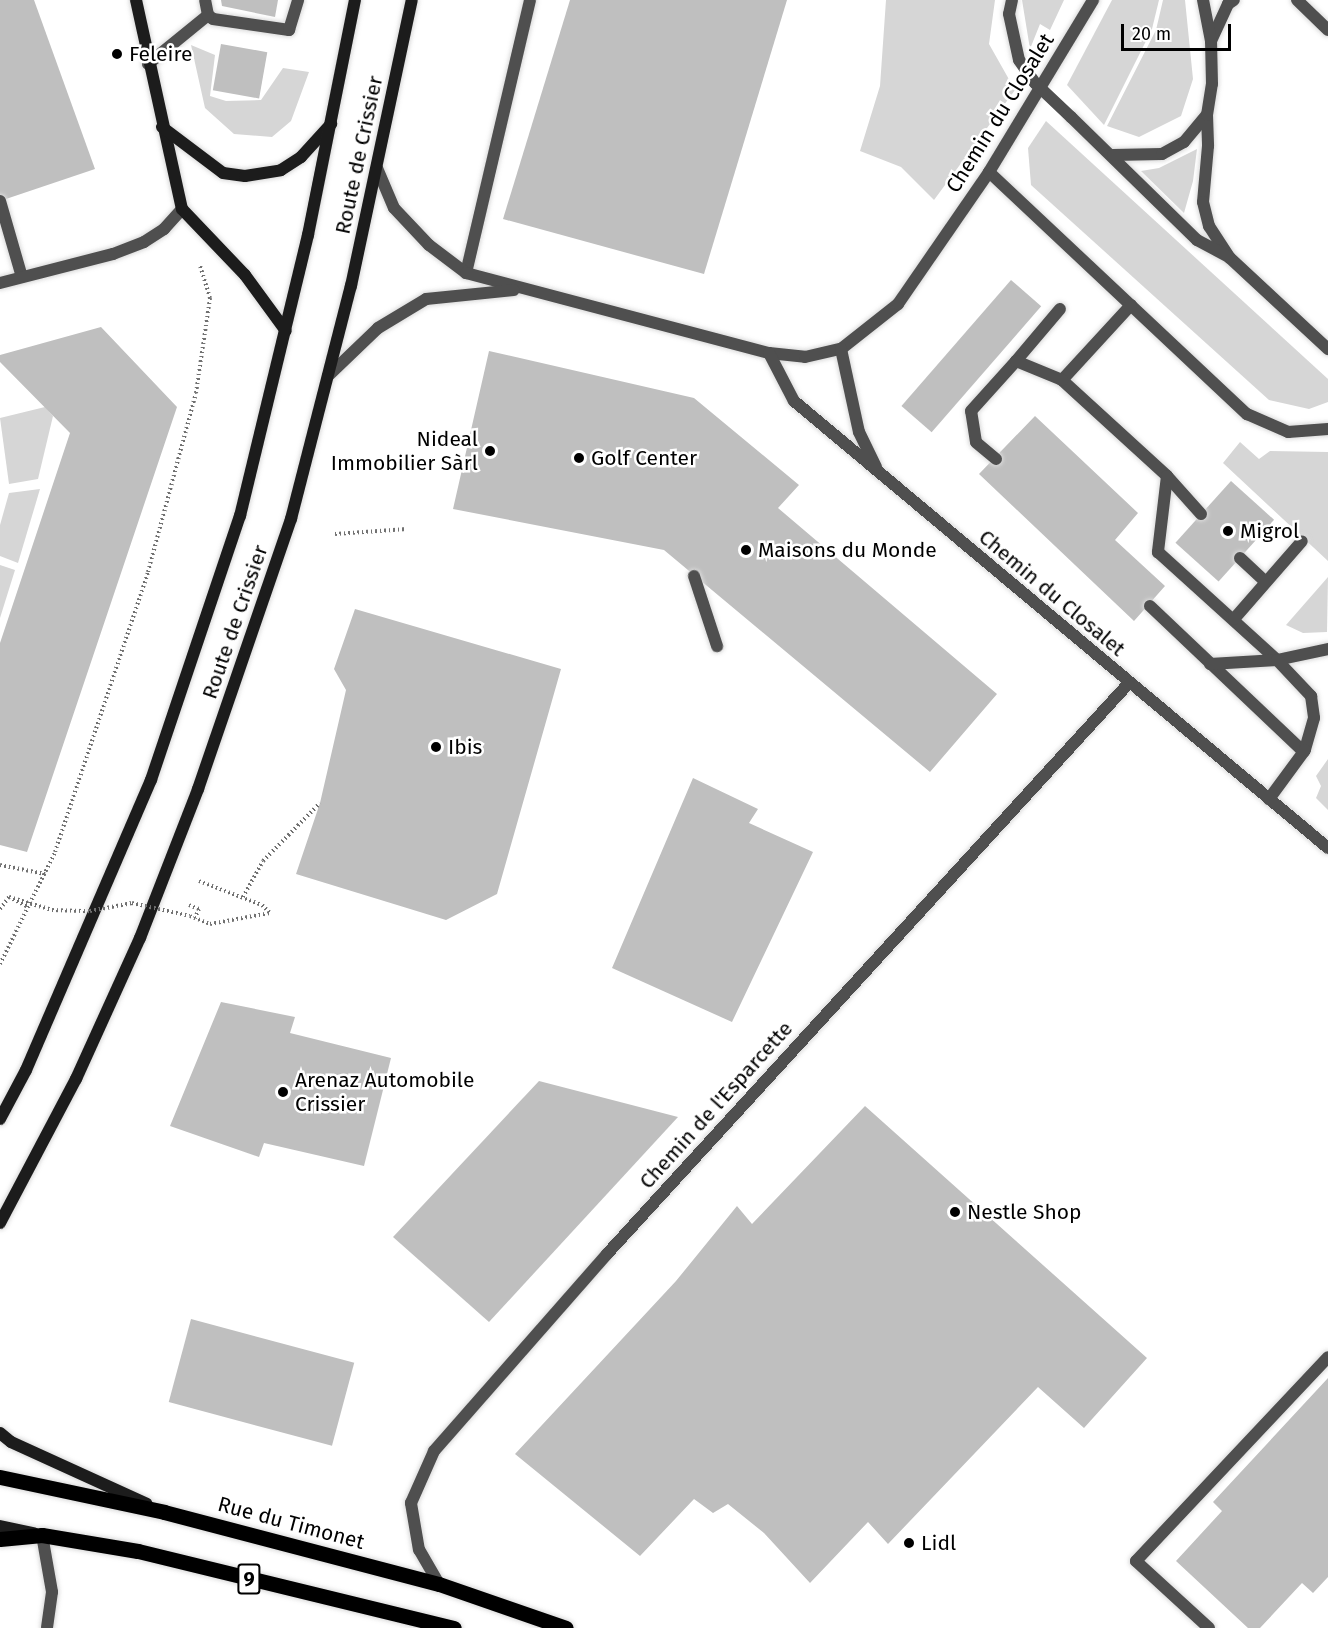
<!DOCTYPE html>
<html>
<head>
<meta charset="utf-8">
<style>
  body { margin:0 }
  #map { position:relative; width:1328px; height:1628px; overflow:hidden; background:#fff; font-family:"Fira Sans",sans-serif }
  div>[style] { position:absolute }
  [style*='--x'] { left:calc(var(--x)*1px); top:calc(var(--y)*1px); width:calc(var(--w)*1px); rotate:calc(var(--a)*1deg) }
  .green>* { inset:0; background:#d6d6d6 }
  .building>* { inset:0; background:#bfbfbf; transform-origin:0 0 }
  .path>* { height:4px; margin-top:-2px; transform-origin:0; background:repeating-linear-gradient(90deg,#717171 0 1.5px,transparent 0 4.5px) }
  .roads { filter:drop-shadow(0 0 2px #dbdbdb) drop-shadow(0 0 2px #dbdbdb) }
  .lane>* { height:12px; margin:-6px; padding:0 6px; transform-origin:6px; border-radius:6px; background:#4f4f4f }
  .street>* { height:12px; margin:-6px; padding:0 6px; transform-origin:6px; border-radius:6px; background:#4f4f4f }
  .secondary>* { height:12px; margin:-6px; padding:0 6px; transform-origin:6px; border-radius:6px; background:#1c1c1c }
  .primary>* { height:15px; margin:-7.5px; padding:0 7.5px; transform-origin:7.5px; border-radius:7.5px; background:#000 }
  .path-bridge>* { height:4px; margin-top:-2px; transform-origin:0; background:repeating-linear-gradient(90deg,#717171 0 1.5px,transparent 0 4.5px) }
  .lane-bridge>* { height:12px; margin:-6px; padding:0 6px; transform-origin:6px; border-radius:6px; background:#4f4f4f }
  .dots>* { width:16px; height:16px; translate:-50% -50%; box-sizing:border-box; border:3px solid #fff; border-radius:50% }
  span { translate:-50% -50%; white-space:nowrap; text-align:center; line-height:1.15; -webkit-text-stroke:5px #fff; paint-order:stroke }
  .shield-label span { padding:2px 4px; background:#fff; border:2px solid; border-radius:4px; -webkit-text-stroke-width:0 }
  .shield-label { font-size:20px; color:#000; font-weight:700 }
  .poi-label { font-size:21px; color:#000 }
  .left { translate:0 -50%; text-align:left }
  .right { translate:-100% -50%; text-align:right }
  .street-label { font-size:21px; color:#000 }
  .scale { position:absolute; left:1121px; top:24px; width:110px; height:27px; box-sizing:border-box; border:3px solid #000; border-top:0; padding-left:8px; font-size:18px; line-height:21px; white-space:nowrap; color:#000; -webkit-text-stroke:4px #fff; paint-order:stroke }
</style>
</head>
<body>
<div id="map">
  <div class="green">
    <i style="clip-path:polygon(886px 0,995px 0,989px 44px,1015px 90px,934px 200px,901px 167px,860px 151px,880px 86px)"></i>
    <i style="clip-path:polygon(1022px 0,1064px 0,1050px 30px,1040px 24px,1030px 49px)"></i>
    <i style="clip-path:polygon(1112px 0,1159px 0,1152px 29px,1104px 125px,1067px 85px)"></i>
    <i style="clip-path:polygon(1163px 0,1185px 0,1193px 79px,1181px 116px,1139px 137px,1107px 126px,1156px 30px)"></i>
    <i style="clip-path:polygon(191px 45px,215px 55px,210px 96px,226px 101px,261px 100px,283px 68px,309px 72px,291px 121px,272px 137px,234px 134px,205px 108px)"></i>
    <i style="clip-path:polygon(1046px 121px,1328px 379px,1328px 402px,1309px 409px,1269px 400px,1031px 185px,1028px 148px)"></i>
    <i style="clip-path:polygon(1197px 149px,1193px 181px,1184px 213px,1141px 171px,1159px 168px)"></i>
    <i style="clip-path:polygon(45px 407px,53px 416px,38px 479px,9px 484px,0 418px)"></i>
    <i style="clip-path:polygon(1240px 442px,1259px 459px,1270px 451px,1328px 452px,1328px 561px,1223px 463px)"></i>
    <i style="clip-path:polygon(40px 489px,18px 563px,0 556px,0 525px,9px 493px)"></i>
    <i style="clip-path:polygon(0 565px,15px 570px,0 618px)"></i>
    <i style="clip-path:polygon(1328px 577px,1327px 632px,1303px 633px,1286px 625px)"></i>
    <i style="clip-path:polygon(1328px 759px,1328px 810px,1316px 798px,1321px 786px,1316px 776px)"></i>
  </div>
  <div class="building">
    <i style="clip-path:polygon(0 0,34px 0,95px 169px,0 201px)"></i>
    <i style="clip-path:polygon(221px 0,278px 0,275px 17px,222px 6px)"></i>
    <i style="clip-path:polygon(570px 0,787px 0,704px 274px,503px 219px)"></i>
    <i style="left:221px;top:44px;width:47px;height:47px;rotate:10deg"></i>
    <i style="left:1011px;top:280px;width:40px;height:167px;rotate:41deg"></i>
    <i style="clip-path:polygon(101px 327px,177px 407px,27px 852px,0 845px,0 643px,70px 433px,0 362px,0 355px)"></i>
    <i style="clip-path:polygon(489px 351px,694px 398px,799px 485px,778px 508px,997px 694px,930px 772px,664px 550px,453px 509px)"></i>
    <i style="clip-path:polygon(1035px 416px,1138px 513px,1115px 540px,1165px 586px,1134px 621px,979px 474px)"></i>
    <i style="left:1231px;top:481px;width:58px;height:83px;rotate:42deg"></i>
    <i style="clip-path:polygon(355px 609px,561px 669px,497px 894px,446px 920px,296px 874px,320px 803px,346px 690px,334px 669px)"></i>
    <i style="clip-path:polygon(693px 778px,758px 809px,749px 823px,813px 852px,732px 1022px,612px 968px)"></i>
    <i style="clip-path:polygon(221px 1002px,295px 1017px,290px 1033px,391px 1058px,364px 1166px,264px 1143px,259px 1157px,170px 1126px)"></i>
    <i style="clip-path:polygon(539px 1081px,678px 1117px,489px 1322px,393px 1237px)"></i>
    <i style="clip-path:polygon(865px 1106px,1147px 1358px,1084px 1428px,1038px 1387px,888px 1544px,868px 1522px,810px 1583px,764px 1533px,728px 1504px,713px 1513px,694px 1499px,640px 1556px,515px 1454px,676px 1281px,737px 1206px,752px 1224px)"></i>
    <i style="left:191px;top:1319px;width:169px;height:86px;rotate:15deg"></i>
    <i style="clip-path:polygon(1328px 1378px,1328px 1577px,1313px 1593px,1302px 1583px,1260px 1628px,1248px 1628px,1176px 1561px,1222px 1511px,1213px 1502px)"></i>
  </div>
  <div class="path">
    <i style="--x:335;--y:534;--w:72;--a:-4"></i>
    <i style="--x:0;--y:865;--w:46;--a:11.3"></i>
    <i style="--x:199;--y:881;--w:67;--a:20.9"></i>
    <i style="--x:262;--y:905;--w:11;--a:45"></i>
    <i style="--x:243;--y:897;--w:41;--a:-60.9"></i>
    <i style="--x:263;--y:861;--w:81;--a:-45.5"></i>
    <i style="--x:189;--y:905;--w:11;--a:22"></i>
    <i style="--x:199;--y:909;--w:10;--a:114"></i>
    <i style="--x:0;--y:909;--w:15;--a:-53"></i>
    <i style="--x:9;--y:897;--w:21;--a:28"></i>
    <i style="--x:190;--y:916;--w:22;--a:22"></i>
    <i style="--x:210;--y:924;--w:61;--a:-10.4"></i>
    <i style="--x:0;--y:964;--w:125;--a:-63.8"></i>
    <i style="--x:55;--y:852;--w:295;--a:-71.6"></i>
    <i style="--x:148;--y:572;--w:185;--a:-75"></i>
    <i style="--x:196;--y:393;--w:96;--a:-81.6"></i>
    <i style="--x:210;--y:298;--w:34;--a:-107"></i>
  </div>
  <div class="roads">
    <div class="lane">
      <i style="--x:1012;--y:0;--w:14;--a:102"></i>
      <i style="--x:1009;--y:14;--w:47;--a:77.7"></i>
      <i style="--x:1297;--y:0;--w:43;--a:44.1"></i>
      <i style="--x:208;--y:15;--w:6;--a:39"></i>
      <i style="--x:213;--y:19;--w:77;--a:8.2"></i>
      <i style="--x:289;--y:30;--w:31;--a:-73"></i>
      <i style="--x:1211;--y:41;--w:41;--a:-65.3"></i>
      <i style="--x:1228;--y:4;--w:7;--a:-34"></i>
      <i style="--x:148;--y:64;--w:77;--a:-39.2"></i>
      <i style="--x:208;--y:15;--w:15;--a:-101"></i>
      <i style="--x:1207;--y:115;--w:31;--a:88"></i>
      <i style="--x:1208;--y:146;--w:56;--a:95.1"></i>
      <i style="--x:1203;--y:202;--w:25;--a:76"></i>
      <i style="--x:1209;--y:226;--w:38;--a:57"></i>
      <i style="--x:1230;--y:258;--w:134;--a:42.9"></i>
      <i style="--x:1071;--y:117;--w:176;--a:44.3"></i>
      <i style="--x:1197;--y:240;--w:36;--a:28"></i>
      <i style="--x:1113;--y:155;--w:49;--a:-1.2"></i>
      <i style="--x:1162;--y:154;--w:25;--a:-29"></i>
      <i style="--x:1184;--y:142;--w:35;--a:-50"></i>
      <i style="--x:1207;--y:115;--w:31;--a:-81"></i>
      <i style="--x:1212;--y:84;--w:43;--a:-91.3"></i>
      <i style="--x:1211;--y:41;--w:42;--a:-101"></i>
      <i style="--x:989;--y:172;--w:354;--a:43.2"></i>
      <i style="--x:1247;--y:414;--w:45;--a:23.7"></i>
      <i style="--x:1288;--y:432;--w:40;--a:-4.3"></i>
      <i style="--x:0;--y:201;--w:79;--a:73.9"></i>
      <i style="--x:466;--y:273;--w:280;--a:-76.8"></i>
      <i style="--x:1131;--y:305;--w:102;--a:132.6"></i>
      <i style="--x:1062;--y:380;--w:142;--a:42.4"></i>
      <i style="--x:1167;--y:476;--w:77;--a:96.8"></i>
      <i style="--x:1158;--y:552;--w:161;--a:42.2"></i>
      <i style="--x:1277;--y:660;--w:52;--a:-12.2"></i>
      <i style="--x:1016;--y:361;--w:68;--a:-49.8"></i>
      <i style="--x:996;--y:459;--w:26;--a:-140"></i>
      <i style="--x:976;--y:442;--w:31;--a:-99"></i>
      <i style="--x:971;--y:411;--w:67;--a:-48"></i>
      <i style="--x:1016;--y:361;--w:50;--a:22.4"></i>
      <i style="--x:1167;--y:476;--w:51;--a:48.2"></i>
      <i style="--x:1240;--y:558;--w:35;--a:43"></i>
      <i style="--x:694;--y:576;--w:74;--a:71.8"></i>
      <i style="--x:1150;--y:606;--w:212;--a:43.5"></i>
      <i style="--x:1234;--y:619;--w:103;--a:-48.9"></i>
      <i style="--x:1210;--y:664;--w:67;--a:-3.4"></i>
      <i style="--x:1277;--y:660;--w:50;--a:46.6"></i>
      <i style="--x:1311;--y:696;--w:22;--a:82"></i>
      <i style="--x:1314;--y:718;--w:33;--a:106"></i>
      <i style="--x:1305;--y:750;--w:61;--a:126.3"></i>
      <i style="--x:1209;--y:1628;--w:99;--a:-137.5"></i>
      <i style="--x:1136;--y:1561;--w:280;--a:-46.7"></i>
    </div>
    <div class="street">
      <i style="--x:377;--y:168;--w:43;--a:67"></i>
      <i style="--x:394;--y:208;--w:51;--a:46.6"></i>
      <i style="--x:429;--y:245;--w:46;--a:37.1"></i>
      <i style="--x:466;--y:273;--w:313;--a:14.8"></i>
      <i style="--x:769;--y:353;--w:36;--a:6"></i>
      <i style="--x:805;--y:357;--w:37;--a:-13"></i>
      <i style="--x:841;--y:349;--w:73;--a:-38.3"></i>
      <i style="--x:898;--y:304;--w:160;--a:-55.4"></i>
      <i style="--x:989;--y:172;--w:201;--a:-58.8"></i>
      <i style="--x:0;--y:283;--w:117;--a:-14.4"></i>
      <i style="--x:113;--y:254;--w:33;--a:-21"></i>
      <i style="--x:144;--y:242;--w:24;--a:-33"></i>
      <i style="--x:164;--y:229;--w:27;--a:-48"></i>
      <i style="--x:841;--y:349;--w:85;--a:77.8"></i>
      <i style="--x:859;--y:432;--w:39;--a:64"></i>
      <i style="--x:769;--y:353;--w:54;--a:62.5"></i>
      <i style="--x:794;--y:401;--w:696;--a:39.93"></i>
      <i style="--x:328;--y:376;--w:69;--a:-43.8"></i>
      <i style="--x:378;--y:328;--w:56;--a:-31.1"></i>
      <i style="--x:426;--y:299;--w:88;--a:-5.8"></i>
      <i style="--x:42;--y:1535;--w:58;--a:80"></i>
      <i style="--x:52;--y:1592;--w:36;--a:98"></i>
      <i style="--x:439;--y:1584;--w:39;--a:-120"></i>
      <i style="--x:419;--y:1550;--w:48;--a:-99.7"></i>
      <i style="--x:411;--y:1503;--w:57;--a:-66.1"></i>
      <i style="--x:434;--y:1451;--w:262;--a:-48.7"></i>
      <i style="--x:607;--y:1254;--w:774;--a:-47.57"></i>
    </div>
    <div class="secondary">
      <i style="--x:136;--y:0;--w:214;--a:77.6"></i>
      <i style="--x:182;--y:209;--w:91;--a:46.3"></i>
      <i style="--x:245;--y:275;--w:69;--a:53.8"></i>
      <i style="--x:162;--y:127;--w:76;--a:37"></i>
      <i style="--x:223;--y:173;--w:22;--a:8"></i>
      <i style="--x:245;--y:176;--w:36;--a:-9"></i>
      <i style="--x:281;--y:170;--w:24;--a:-33"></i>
      <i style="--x:301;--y:157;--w:45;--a:-47.7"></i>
      <i style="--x:0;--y:1119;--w:55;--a:-62"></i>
      <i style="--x:26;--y:1070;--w:316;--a:-66.7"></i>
      <i style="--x:151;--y:780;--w:279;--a:-71.4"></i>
      <i style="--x:240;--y:516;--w:289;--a:-76.4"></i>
      <i style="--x:308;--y:235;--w:240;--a:-78.7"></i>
      <i style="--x:0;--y:1223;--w:163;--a:-62.2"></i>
      <i style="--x:76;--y:1079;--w:155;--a:-65.6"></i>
      <i style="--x:140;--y:938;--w:160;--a:-68.7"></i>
      <i style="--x:198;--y:789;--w:286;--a:-71"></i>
      <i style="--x:291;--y:519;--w:241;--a:-75.6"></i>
      <i style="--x:351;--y:286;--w:292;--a:-78"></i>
      <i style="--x:0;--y:1433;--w:14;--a:39"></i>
      <i style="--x:11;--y:1442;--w:149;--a:24.5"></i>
      <i style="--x:0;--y:1526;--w:35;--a:12"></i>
    </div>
    <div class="primary">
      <i style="--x:0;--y:1477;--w:168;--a:12"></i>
      <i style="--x:164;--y:1512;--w:284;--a:14.7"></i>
      <i style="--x:439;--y:1584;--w:134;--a:19.1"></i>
      <i style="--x:0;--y:1539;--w:42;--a:-5.4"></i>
      <i style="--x:42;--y:1535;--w:97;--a:9.5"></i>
      <i style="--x:138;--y:1551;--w:325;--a:13.7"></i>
    </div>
  </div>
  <div class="path-bridge">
    <i style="--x:9;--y:897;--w:45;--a:16.8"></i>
    <i style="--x:52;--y:910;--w:38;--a:2"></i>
    <i style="--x:90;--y:911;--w:43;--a:-10.8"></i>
    <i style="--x:132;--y:903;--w:59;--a:12.6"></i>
  </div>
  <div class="lane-bridge">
    <i style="--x:1019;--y:60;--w:28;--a:55"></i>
    <i style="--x:1035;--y:83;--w:50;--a:43.4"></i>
  </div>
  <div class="dots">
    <i style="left:117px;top:54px;background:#000"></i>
    <i style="left:490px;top:451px;background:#000"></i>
    <i style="left:579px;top:458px;background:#000"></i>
    <i style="left:1228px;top:531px;background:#000"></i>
    <i style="left:746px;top:550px;background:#000"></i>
    <i style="left:436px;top:747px;background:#000"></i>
    <i style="left:283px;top:1092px;background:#000"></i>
    <i style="left:955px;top:1212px;background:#000"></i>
    <i style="left:909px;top:1543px;background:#000"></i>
  </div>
  <div class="shield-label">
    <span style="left:249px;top:1579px">9</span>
  </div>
  <div class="poi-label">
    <span class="left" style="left:129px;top:54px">Feleire</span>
    <span class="right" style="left:478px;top:451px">Nideal<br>Immobilier Sàrl</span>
    <span class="left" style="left:591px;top:458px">Golf Center</span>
    <span class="left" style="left:1240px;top:531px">Migrol</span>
    <span class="left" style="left:758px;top:550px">Maisons du Monde</span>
    <span class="left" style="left:448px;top:747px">Ibis</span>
    <span class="left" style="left:295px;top:1092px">Arenaz Automobile<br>Crissier</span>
    <span class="left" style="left:967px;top:1212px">Nestle Shop</span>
    <span class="left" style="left:921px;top:1543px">Lidl</span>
  </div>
  <div class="street-label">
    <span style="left:1000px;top:113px;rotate:-58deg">Chemin du Closalet</span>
    <span style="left:359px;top:155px;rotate:-78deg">Route de Crissier</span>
    <span style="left:1052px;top:593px;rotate:40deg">Chemin du Closalet</span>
    <span style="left:235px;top:622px;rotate:-71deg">Route de Crissier</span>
    <span style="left:716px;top:1105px;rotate:-48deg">Chemin de l'Esparcette</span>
    <span style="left:291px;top:1523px;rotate:15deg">Rue du Timonet</span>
  </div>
  <div class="scale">20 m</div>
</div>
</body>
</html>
